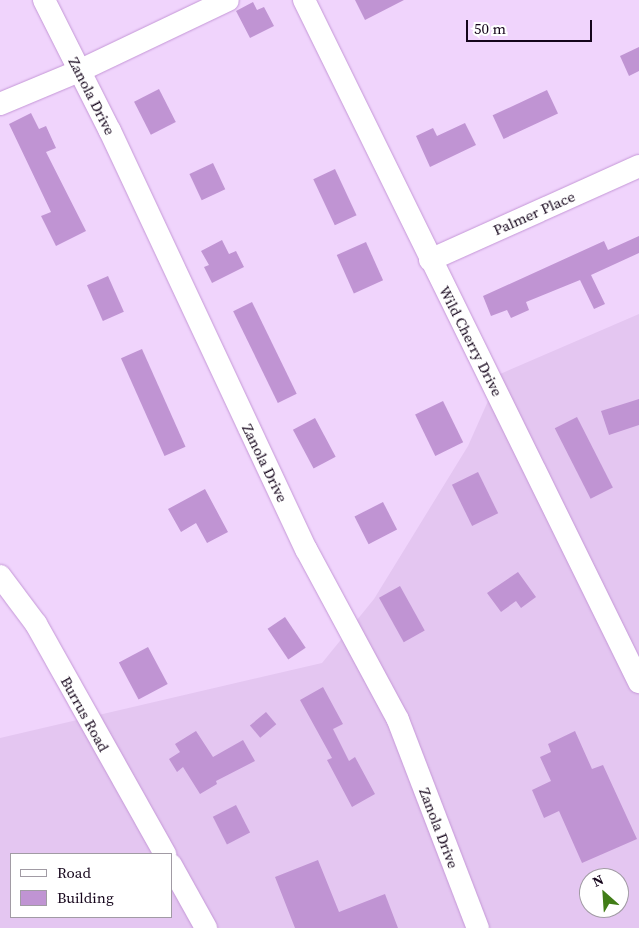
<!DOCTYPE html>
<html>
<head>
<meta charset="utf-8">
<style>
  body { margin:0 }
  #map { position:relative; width:639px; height:928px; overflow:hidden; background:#f0d4fc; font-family:"Source Serif 4",serif }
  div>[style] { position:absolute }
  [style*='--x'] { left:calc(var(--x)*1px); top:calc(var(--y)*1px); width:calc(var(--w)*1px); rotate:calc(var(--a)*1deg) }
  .built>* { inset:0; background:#e4c6f1 }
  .building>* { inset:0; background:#c094d3; transform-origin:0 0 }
  .roads { filter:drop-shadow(0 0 1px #c497d7) drop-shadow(0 0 1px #c497d7) }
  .minor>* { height:22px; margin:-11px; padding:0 11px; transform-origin:11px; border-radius:11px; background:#fff }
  span { translate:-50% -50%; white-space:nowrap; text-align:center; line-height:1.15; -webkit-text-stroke:4px #fff; paint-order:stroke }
  .street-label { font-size:15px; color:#15051b }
  .legend { position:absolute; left:10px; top:853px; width:162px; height:65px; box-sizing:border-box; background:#fff; border:1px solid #a19ba4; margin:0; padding:6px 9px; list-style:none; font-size:15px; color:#15051b }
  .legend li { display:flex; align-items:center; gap:10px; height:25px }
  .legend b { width:25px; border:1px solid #a19ba4 }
  .north { position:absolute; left:579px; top:868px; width:50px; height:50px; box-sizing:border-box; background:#fff; border:1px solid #a19ba4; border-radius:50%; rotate:334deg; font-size:14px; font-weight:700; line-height:20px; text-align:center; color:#15051b }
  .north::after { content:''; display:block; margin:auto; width:18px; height:22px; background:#417d17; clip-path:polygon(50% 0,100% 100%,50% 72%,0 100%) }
  .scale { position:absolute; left:466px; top:20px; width:126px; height:22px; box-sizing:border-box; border:2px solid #15051b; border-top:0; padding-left:6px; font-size:15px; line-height:18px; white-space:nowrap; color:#15051b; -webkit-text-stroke:4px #fff; paint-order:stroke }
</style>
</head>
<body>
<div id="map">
  <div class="built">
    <i style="clip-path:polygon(evenodd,639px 314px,639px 928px,0 928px,0 738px,322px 663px,374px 599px,468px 446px,500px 374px,639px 314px,11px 854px,171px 854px,171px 917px,11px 917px,11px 854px,639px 314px,589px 878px,619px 878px,619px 908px,589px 908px,589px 878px)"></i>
  </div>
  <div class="building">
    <i style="clip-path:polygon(355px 0,404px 0,365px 20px)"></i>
    <i style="clip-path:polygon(253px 2px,257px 10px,264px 7px,274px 26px,250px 38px,236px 11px)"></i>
    <i style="clip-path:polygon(639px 47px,639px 71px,629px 76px,620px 56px)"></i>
    <i style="left:159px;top:89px;width:37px;height:28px;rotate:63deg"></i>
    <i style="left:547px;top:90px;width:26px;height:60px;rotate:65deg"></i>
    <i style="clip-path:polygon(31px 113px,39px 129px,46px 126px,56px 148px,46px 152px,86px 231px,56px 246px,41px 216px,51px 212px,9px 124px)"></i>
    <i style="clip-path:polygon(465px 123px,476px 145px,430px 167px,416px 136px,433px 128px,437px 136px)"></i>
    <i style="left:213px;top:163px;width:29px;height:26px;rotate:65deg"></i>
    <i style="left:335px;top:169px;width:51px;height:24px;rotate:65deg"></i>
    <i style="clip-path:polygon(639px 236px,639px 253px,591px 275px,605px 304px,594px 309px,580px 280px,526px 302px,529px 310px,511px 318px,507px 310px,491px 316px,483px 296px,604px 241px,608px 250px)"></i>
    <i style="clip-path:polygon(222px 240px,229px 254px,236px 251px,244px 267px,212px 283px,204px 267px,209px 265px,201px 251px)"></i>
    <i style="left:366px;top:242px;width:42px;height:32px;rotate:66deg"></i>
    <i style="left:108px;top:276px;width:39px;height:23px;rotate:66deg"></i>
    <i style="left:252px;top:302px;width:102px;height:21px;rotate:64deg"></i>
    <i style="left:142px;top:349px;width:107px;height:23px;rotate:66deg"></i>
    <i style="clip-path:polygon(639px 399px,639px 425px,609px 435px,601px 411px)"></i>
    <i style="left:443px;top:401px;width:46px;height:31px;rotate:64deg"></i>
    <i style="left:577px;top:417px;width:79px;height:25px;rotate:63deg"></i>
    <i style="left:315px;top:418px;width:44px;height:25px;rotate:62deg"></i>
    <i style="left:478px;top:472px;width:46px;height:29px;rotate:64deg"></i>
    <i style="clip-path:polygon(205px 489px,228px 532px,207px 543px,196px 523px,181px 532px,168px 509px)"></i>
    <i style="left:383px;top:502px;width:31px;height:32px;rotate:63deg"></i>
    <i style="clip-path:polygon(518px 572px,536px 597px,521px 608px,516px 601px,501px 612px,487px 593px)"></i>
    <i style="left:400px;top:586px;width:51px;height:24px;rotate:61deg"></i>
    <i style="left:285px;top:617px;width:37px;height:21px;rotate:56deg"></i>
    <i style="left:148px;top:647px;width:42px;height:33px;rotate:62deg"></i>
    <i style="clip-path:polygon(323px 687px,343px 724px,333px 729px,349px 761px,355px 757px,375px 794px,352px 807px,327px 760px,332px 758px,300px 700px)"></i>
    <i style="left:266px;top:712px;width:16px;height:21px;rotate:50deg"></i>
    <i style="clip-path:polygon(196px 731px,213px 757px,243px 740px,255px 761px,216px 781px,217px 784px,200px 794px,183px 767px,177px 772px,169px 759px,180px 752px,175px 744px)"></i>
    <i style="clip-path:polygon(575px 731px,592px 769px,603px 765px,637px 839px,582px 863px,559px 811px,544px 818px,532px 790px,551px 781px,540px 757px,551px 752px,548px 744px)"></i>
    <i style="left:236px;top:805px;width:31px;height:26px;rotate:63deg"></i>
    <i style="clip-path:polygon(318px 860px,339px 912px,385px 894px,398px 928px,295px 928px,275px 877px)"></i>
  </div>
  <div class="roads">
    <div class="minor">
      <i style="--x:44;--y:0;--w:147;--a:63.3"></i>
      <i style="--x:110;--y:131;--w:462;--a:64.9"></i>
      <i style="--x:306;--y:549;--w:194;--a:61.7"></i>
      <i style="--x:398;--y:720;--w:223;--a:69"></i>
      <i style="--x:304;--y:0;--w:760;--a:63.84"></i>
      <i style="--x:0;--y:104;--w:86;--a:-22.7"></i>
      <i style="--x:79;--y:71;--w:165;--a:-25.5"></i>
      <i style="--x:430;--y:260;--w:229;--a:-24.2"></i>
      <i style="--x:0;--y:576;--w:60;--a:53.1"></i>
      <i style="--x:36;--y:624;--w:264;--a:60.7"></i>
      <i style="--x:171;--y:865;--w:72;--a:60.9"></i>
    </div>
  </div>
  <div class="street-label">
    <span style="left:92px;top:96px;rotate:63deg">Zanola Drive</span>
    <span style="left:534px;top:213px;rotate:-24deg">Palmer Place</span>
    <span style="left:471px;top:341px;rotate:63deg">Wild Cherry Drive</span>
    <span style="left:265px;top:463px;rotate:64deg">Zanola Drive</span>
    <span style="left:85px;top:714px;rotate:61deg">Burrus Road</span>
    <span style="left:439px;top:828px;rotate:69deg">Zanola Drive</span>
  </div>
  <ul class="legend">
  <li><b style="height:6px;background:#fff"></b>Road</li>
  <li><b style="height:14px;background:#c094d3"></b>Building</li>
  </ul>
  <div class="north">N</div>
  <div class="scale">50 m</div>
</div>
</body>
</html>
